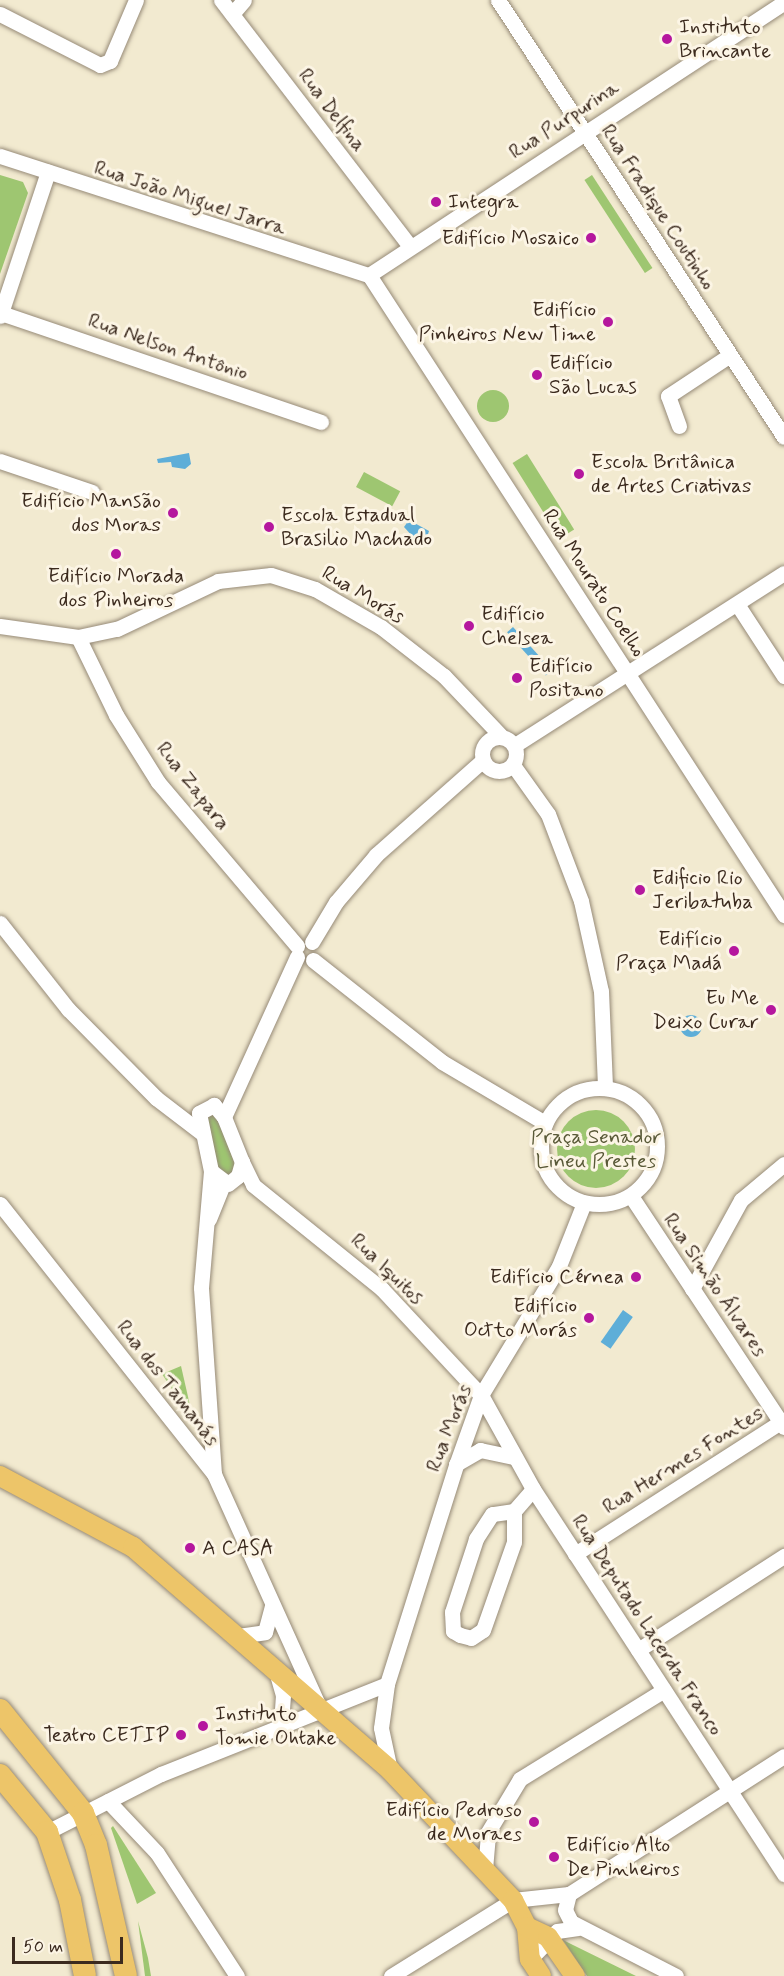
<!DOCTYPE html>
<html>
<head>
<meta charset="utf-8">
<style>
  body { margin:0 }
  #map { position:relative; width:784px; height:1976px; overflow:hidden; background:#f2ead0; font-family:Mynerve,sans-serif }
  div>[style] { position:absolute }
  [style*='--x'] { left:calc(var(--x)*1px); top:calc(var(--y)*1px); width:calc(var(--w)*1px); rotate:calc(var(--a)*1deg) }
  .green>* { inset:0; background:#9ec671; transform-origin:0 0 }
  .round { border-radius:50% }
  .water>* { inset:0; background:#5eaed8; transform-origin:0 0 }
  .roads { filter:drop-shadow(0 0 2px #968a77) drop-shadow(0 0 2px #968a77) }
  .minor>* { height:15px; margin:-7.5px; padding:0 7.5px; transform-origin:7.5px; border-radius:7.5px; background:#fff }
  .minor>.ring { margin:-7.5px; padding:0; box-sizing:content-box; background:none; border:15px solid #fff; border-radius:50% }
  .major>* { height:20px; margin:-10px; padding:0 10px; transform-origin:10px; border-radius:10px; background:#edc569 }
  .highway>* { height:22px; margin:-11px; padding:0 11px; transform-origin:11px; border-radius:11px; background:#edc569 }
  .dots>* { width:16px; height:16px; translate:-50% -50%; box-sizing:border-box; border:3px solid #fcf5e5; border-radius:50% }
  span { translate:-50% -50%; white-space:nowrap; text-align:center; line-height:1.15; -webkit-text-stroke:6px #fcf5e5; paint-order:stroke }
  .poi-label { font-size:21px; color:#3b2a1e }
  .left { translate:0 -50%; text-align:left }
  .right { translate:-100% -50%; text-align:right }
  .street-label { font-size:21px; color:#3b2a1e }
  .park-label { font-size:21px; color:#595937 }
  .scale { position:absolute; left:12px; top:1937px; width:111px; height:27px; box-sizing:border-box; border:3px solid #3b2a1e; border-top:0; padding-left:8px; font-size:18px; line-height:21px; white-space:nowrap; color:#3b2a1e; -webkit-text-stroke:4px #fcf5e5; paint-order:stroke }
</style>
</head>
<body>
<div id="map">
  <div class="green">
    <i style="clip-path:polygon(0 175px,23px 182px,28px 193px,0 274px)"></i>
    <i style="left:592px;top:175px;width:111px;height:9px;rotate:57deg"></i>
    <i class="round" style="left:477px;top:390px;width:32px;height:32px"></i>
    <i style="left:527px;top:454px;width:89px;height:17px;rotate:58deg"></i>
    <i style="left:364px;top:472px;width:41px;height:17px;rotate:28deg"></i>
    <i class="round" style="left:557px;top:1110px;width:78px;height:78px"></i>
    <i style="clip-path:polygon(207px 1111px,218px 1118px,233px 1159px,236px 1169px,229px 1178px,218px 1172px,203px 1114px)"></i>
    <i style="clip-path:polygon(181px 1366px,194px 1423px,162px 1374px)"></i>
    <i style="clip-path:polygon(113px 1826px,156px 1893px,137px 1904px,111px 1828px)"></i>
    <i style="clip-path:polygon(138px 1921px,148px 1958px,151px 1976px,145px 1976px)"></i>
    <i style="clip-path:polygon(563px 1940px,573px 1945px,636px 1976px,587px 1976px)"></i>
  </div>
  <div class="water">
    <i style="clip-path:polygon(189px 453px,191px 464px,185px 469px,172px 467px,171px 462px,158px 463px,157px 459px)"></i>
    <i style="clip-path:polygon(409px 520px,429px 531px,426px 541px,414px 538px,404px 527px)"></i>
    <i style="left:513px;top:627px;width:58px;height:8px;rotate:48deg"></i>
    <i class="round" style="left:680px;top:1015px;width:22px;height:22px"></i>
    <i style="left:623px;top:1310px;width:12px;height:39px;rotate:35deg"></i>
  </div>
  <div class="roads">
    <div class="minor">
      <i style="--x:221;--y:0;--w:309;--a:52.5"></i>
      <i style="--x:498;--y:0;--w:522;--a:56.8"></i>
      <i style="--x:0;--y:14;--w:112;--a:27"></i>
      <i style="--x:100;--y:65;--w:11;--a:-22"></i>
      <i style="--x:110;--y:61;--w:66;--a:-66.9"></i>
      <i style="--x:232;--y:14;--w:18;--a:-49"></i>
      <i style="--x:0;--y:156;--w:388;--a:17.9"></i>
      <i style="--x:369;--y:275;--w:763;--a:57.04"></i>
      <i style="--x:369;--y:275;--w:497;--a:-33.3"></i>
      <i style="--x:1;--y:313;--w:338;--a:18.8"></i>
      <i style="--x:0;--y:316;--w:152;--a:-71.6"></i>
      <i style="--x:679;--y:426;--w:32;--a:-110"></i>
      <i style="--x:668;--y:396;--w:74;--a:-33.5"></i>
      <i style="--x:0;--y:461;--w:97;--a:18.6"></i>
      <i style="--x:737;--y:604;--w:86;--a:56.9"></i>
      <i style="--x:0;--y:626;--w:79;--a:8"></i>
      <i style="--x:78;--y:637;--w:40;--a:-12"></i>
      <i style="--x:117;--y:629;--w:112;--a:-25.4"></i>
      <i style="--x:218;--y:581;--w:53;--a:-6.5"></i>
      <i style="--x:271;--y:575;--w:46;--a:17.7"></i>
      <i style="--x:315;--y:589;--w:76;--a:29.9"></i>
      <i style="--x:381;--y:627;--w:80;--a:37.9"></i>
      <i style="--x:444;--y:676;--w:84;--a:46.4"></i>
      <i style="--x:78;--y:637;--w:87;--a:64"></i>
      <i style="--x:116;--y:715;--w:79;--a:57.9"></i>
      <i style="--x:158;--y:782;--w:215;--a:49.7"></i>
      <i class="ring" style="left:482px;top:737px;width:19px;height:19px"></i>
      <i style="--x:515;--y:745;--w:319;--a:-32.6"></i>
      <i style="--x:513;--y:765;--w:60;--a:54.5"></i>
      <i style="--x:548;--y:814;--w:93;--a:69.2"></i>
      <i style="--x:581;--y:901;--w:92;--a:77.5"></i>
      <i style="--x:601;--y:991;--w:97;--a:87.6"></i>
      <i style="--x:0;--y:923;--w:110;--a:51.7"></i>
      <i style="--x:68;--y:1009;--w:125;--a:45.3"></i>
      <i style="--x:156;--y:1098;--w:59;--a:37.5"></i>
      <i style="--x:312;--y:942;--w:47;--a:-59"></i>
      <i style="--x:336;--y:902;--w:62;--a:-49.6"></i>
      <i style="--x:376;--y:855;--w:143;--a:-41.6"></i>
      <i style="--x:313;--y:960;--w:164;--a:38.3"></i>
      <i style="--x:442;--y:1062;--w:120;--a:30.6"></i>
      <i class="ring" style="left:541px;top:1088px;width:101px;height:101px"></i>
      <i style="--x:224;--y:1117;--w:16;--a:-130"></i>
      <i style="--x:214;--y:1105;--w:17;--a:152"></i>
      <i style="--x:199;--y:1113;--w:59;--a:78.3"></i>
      <i style="--x:211;--y:1171;--w:21;--a:37"></i>
      <i style="--x:228;--y:1184;--w:13;--a:-39"></i>
      <i style="--x:238;--y:1176;--w:15;--a:-74"></i>
      <i style="--x:242;--y:1162;--w:48;--a:-111.8"></i>
      <i style="--x:224;--y:1117;--w:176;--a:-65.5"></i>
      <i style="--x:242;--y:1162;--w:25;--a:64"></i>
      <i style="--x:253;--y:1185;--w:166;--a:38.9"></i>
      <i style="--x:382;--y:1289;--w:145;--a:47"></i>
      <i style="--x:481;--y:1395;--w:107;--a:61"></i>
      <i style="--x:533;--y:1489;--w:460;--a:56.9"></i>
      <i style="--x:211;--y:1171;--w:117;--a:94.9"></i>
      <i style="--x:201;--y:1288;--w:186;--a:86"></i>
      <i style="--x:631;--y:1196;--w:277;--a:56.5"></i>
      <i style="--x:0;--y:1204;--w:345;--a:51.6"></i>
      <i style="--x:214;--y:1474;--w:256;--a:65.7"></i>
      <i style="--x:209;--y:1219;--w:38;--a:-68"></i>
      <i style="--x:692;--y:1289;--w:102;--a:-61.2"></i>
      <i style="--x:741;--y:1200;--w:56;--a:-39.9"></i>
      <i style="--x:456;--y:1464;--w:28;--a:-30"></i>
      <i style="--x:480;--y:1450;--w:35;--a:12"></i>
      <i style="--x:514;--y:1511;--w:22;--a:172"></i>
      <i style="--x:492;--y:1514;--w:30;--a:123"></i>
      <i style="--x:476;--y:1539;--w:77;--a:108.2"></i>
      <i style="--x:452;--y:1612;--w:19;--a:87"></i>
      <i style="--x:453;--y:1631;--w:8;--a:30"></i>
      <i style="--x:460;--y:1635;--w:11;--a:15"></i>
      <i style="--x:471;--y:1638;--w:14;--a:-34"></i>
      <i style="--x:483;--y:1630;--w:93;--a:-70.6"></i>
      <i style="--x:514;--y:1542;--w:31;--a:-90"></i>
      <i style="--x:514;--y:1511;--w:29;--a:-49"></i>
      <i style="--x:575;--y:1554;--w:248;--a:-32.7"></i>
      <i style="--x:238;--y:1636;--w:27;--a:-8"></i>
      <i style="--x:265;--y:1632;--w:27;--a:-75"></i>
      <i style="--x:638;--y:1650;--w:174;--a:-32.8"></i>
      <i style="--x:276;--y:1671;--w:25;--a:74"></i>
      <i style="--x:283;--y:1695;--w:28;--a:94"></i>
      <i style="--x:390;--y:1770;--w:43;--a:-102.1"></i>
      <i style="--x:381;--y:1728;--w:44;--a:-82.2"></i>
      <i style="--x:387;--y:1684;--w:230;--a:-72.5"></i>
      <i style="--x:456;--y:1465;--w:74;--a:-70.3"></i>
      <i style="--x:481;--y:1395;--w:151;--a:-58.8"></i>
      <i style="--x:559;--y:1266;--w:68;--a:-68.4"></i>
      <i style="--x:108;--y:1801;--w:71;--a:46.7"></i>
      <i style="--x:157;--y:1853;--w:147;--a:57"></i>
      <i style="--x:47;--y:1832;--w:128;--a:-27"></i>
      <i style="--x:161;--y:1774;--w:243;--a:-21.7"></i>
      <i style="--x:485;--y:1869;--w:37;--a:-85"></i>
      <i style="--x:488;--y:1832;--w:62;--a:-58.9"></i>
      <i style="--x:520;--y:1779;--w:169;--a:-31.7"></i>
      <i style="--x:569;--y:1894;--w:16;--a:104"></i>
      <i style="--x:565;--y:1910;--w:13;--a:63"></i>
      <i style="--x:571;--y:1922;--w:118;--a:27.2"></i>
      <i style="--x:530;--y:1959;--w:39;--a:-46"></i>
      <i style="--x:557;--y:1931;--w:21;--a:-8"></i>
      <i style="--x:391;--y:1976;--w:144;--a:-31.9"></i>
      <i style="--x:513;--y:1900;--w:56;--a:-6.1"></i>
      <i style="--x:569;--y:1894;--w:255;--a:-32.7"></i>
    </div>
    <div class="major">
      <i style="--x:0;--y:1476;--w:151;--a:28.1"></i>
      <i style="--x:133;--y:1547;--w:340;--a:40.9"></i>
      <i style="--x:390;--y:1770;--w:179;--a:46.6"></i>
      <i style="--x:513;--y:1900;--w:30;--a:63"></i>
      <i style="--x:527;--y:1927;--w:32;--a:85"></i>
      <i style="--x:530;--y:1959;--w:20;--a:57"></i>
      <i style="--x:527;--y:1927;--w:23;--a:25"></i>
      <i style="--x:548;--y:1937;--w:47;--a:55.3"></i>
    </div>
    <div class="highway">
      <i style="--x:0;--y:1710;--w:132;--a:51.1"></i>
      <i style="--x:83;--y:1813;--w:35;--a:68"></i>
      <i style="--x:96;--y:1845;--w:134;--a:77.1"></i>
      <i style="--x:0;--y:1775;--w:74;--a:50.5"></i>
      <i style="--x:47;--y:1832;--w:72;--a:71.3"></i>
      <i style="--x:70;--y:1900;--w:77;--a:78.8"></i>
    </div>
  </div>
  <div class="dots">
    <i style="left:667px;top:39px;background:#b5179e"></i>
    <i style="left:436px;top:202px;background:#b5179e"></i>
    <i style="left:591px;top:238px;background:#b5179e"></i>
    <i style="left:608px;top:322px;background:#b5179e"></i>
    <i style="left:537px;top:375px;background:#b5179e"></i>
    <i style="left:579px;top:474px;background:#b5179e"></i>
    <i style="left:173px;top:513px;background:#b5179e"></i>
    <i style="left:269px;top:527px;background:#b5179e"></i>
    <i style="left:116px;top:554px;background:#b5179e"></i>
    <i style="left:469px;top:626px;background:#b5179e"></i>
    <i style="left:517px;top:678px;background:#b5179e"></i>
    <i style="left:640px;top:890px;background:#b5179e"></i>
    <i style="left:734px;top:951px;background:#b5179e"></i>
    <i style="left:771px;top:1010px;background:#b5179e"></i>
    <i style="left:636px;top:1277px;background:#b5179e"></i>
    <i style="left:589px;top:1318px;background:#b5179e"></i>
    <i style="left:190px;top:1548px;background:#b5179e"></i>
    <i style="left:203px;top:1726px;background:#b5179e"></i>
    <i style="left:181px;top:1735px;background:#b5179e"></i>
    <i style="left:534px;top:1822px;background:#b5179e"></i>
    <i style="left:554px;top:1857px;background:#b5179e"></i>
  </div>
  <div class="poi-label">
    <span class="left" style="left:679px;top:39px">Instituto<br>Brincante</span>
    <span class="left" style="left:448px;top:202px">Integra</span>
    <span class="right" style="left:579px;top:238px">Edifício Mosaico</span>
    <span class="right" style="left:596px;top:322px">Edifício<br>Pinheiros New Time</span>
    <span class="left" style="left:549px;top:375px">Edifício<br>São Lucas</span>
    <span class="left" style="left:591px;top:474px">Escola Britânica<br>de Artes Criativas</span>
    <span class="right" style="left:161px;top:513px">Edifício Mansão<br>dos Moras</span>
    <span class="left" style="left:281px;top:527px">Escola Estadual<br>Brasilio Machado</span>
    <span style="left:116px;top:588px">Edifício Morada<br>dos Pinheiros</span>
    <span class="left" style="left:481px;top:626px">Edifício<br>Chelsea</span>
    <span class="left" style="left:529px;top:678px">Edifício<br>Positano</span>
    <span class="left" style="left:652px;top:890px">Edificio Rio<br>Jeribatuba</span>
    <span class="right" style="left:722px;top:951px">Edifício<br>Praça Madá</span>
    <span class="right" style="left:759px;top:1010px">Eu Me<br>Deixo Curar</span>
    <span class="right" style="left:624px;top:1277px">Edifício Cérnea</span>
    <span class="right" style="left:577px;top:1318px">Edifício<br>Octto Morás</span>
    <span class="left" style="left:202px;top:1548px">A CASA</span>
    <span class="left" style="left:215px;top:1726px">Instituto<br>Tomie Ohtake</span>
    <span class="right" style="left:169px;top:1735px">Teatro CETIP</span>
    <span class="right" style="left:522px;top:1822px">Edifício Pedroso<br>de Moraes</span>
    <span class="left" style="left:566px;top:1857px">Edifício Alto<br>De Pinheiros</span>
  </div>
  <div class="street-label">
    <span style="left:332px;top:110px;rotate:53deg">Rua Delfina</span>
    <span style="left:564px;top:120px;rotate:-33deg">Rua Purpurina</span>
    <span style="left:190px;top:198px;rotate:18deg">Rua João Miguel Jarra</span>
    <span style="left:658px;top:207px;rotate:57deg">Rua Fradique Coutinho</span>
    <span style="left:168px;top:347px;rotate:19deg">Rua Nelson Antônio</span>
    <span style="left:594px;top:583px;rotate:57deg">Rua Mourato Coelho</span>
    <span style="left:363px;top:595px;rotate:31deg">Rua Morás</span>
    <span style="left:193px;top:786px;rotate:52deg">Rua Zapara</span>
    <span style="left:387px;top:1269px;rotate:44deg">Rua Iquitos</span>
    <span style="left:715px;top:1285px;rotate:56deg">Rua Simão Álvares</span>
    <span style="left:168px;top:1383px;rotate:52deg">Rua dos Tamanás</span>
    <span style="left:449px;top:1428px;rotate:-69deg">Rua Morás</span>
    <span style="left:683px;top:1460px;rotate:-32deg">Rua Hermes Fontes</span>
    <span style="left:647px;top:1625px;rotate:57deg">Rua Deputado Lacerda Franco</span>
  </div>
  <div class="park-label">
    <span style="left:596px;top:1149px">Praça Senador<br>Lineu Prestes</span>
  </div>
  <div class="scale">50 m</div>
</div>
</body>
</html>
